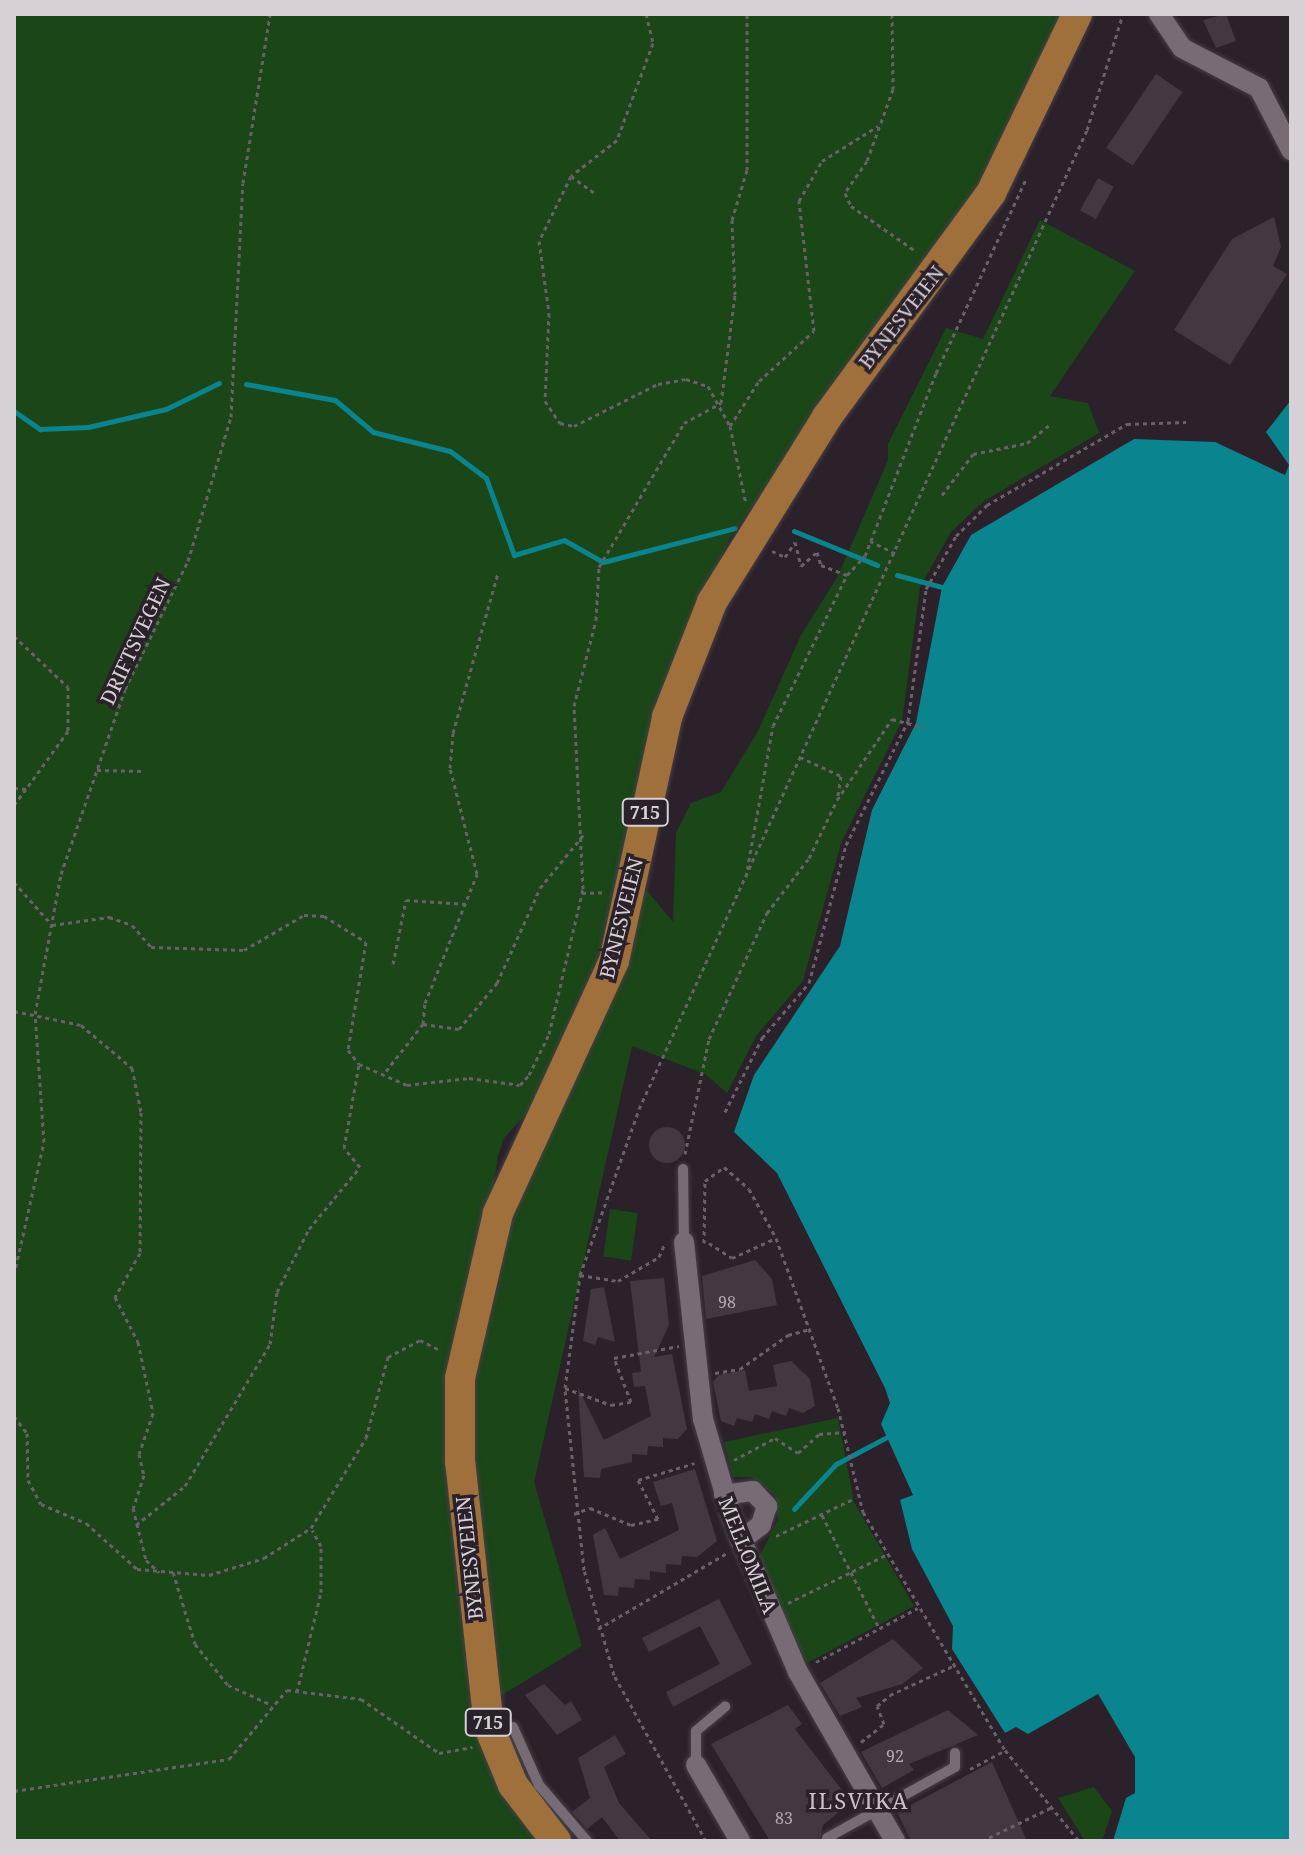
<!DOCTYPE html>
<html>
<head>
<meta charset="utf-8">
<style>
  body { margin:0 }
  #map { position:relative; width:1305px; height:1855px; overflow:hidden; background:#2b212a; font-family:"Noto Serif",serif }
  div>[style] { position:absolute }
  [style*='--x'] { left:calc(var(--x)*1px); top:calc(var(--y)*1px); width:calc(var(--w)*1px); rotate:calc(var(--a)*1deg) }
  .green>* { inset:0; background:#1a4618; transform-origin:0 0 }
  .water>* { inset:0; background:#0a848f }
  .stream>* { height:5px; margin:-2.5px; padding:0 2.5px; transform-origin:2.5px; border-radius:2.5px; background:#0a848f }
  .building>* { inset:0; background:#433842; transform-origin:0 0 }
  .round { border-radius:50% }
  .path>* { height:3px; margin-top:-1.5px; transform-origin:0; background:repeating-linear-gradient(90deg,#696068 0 4px,transparent 0 8px) }
  .roads { filter:drop-shadow(0 0 2px #463e46) drop-shadow(0 0 2px #463e46) }
  .lane>* { height:10px; margin:-5px; padding:0 5px; transform-origin:5px; border-radius:5px; background:#776c76 }
  .street>* { height:20px; margin:-10px; padding:0 10px; transform-origin:10px; border-radius:10px; background:#776c76 }
  .primary>* { height:30px; margin:-15px; padding:0 15px; transform-origin:15px; border-radius:15px; background:#9f703c }
  span { translate:-50% -50%; white-space:nowrap; text-align:center; line-height:1.15; -webkit-text-stroke:7px #2b212a; paint-order:stroke }
  .number-label { font-size:16px; color:#b2aab1 }
  .number-label span { -webkit-text-stroke-width:0 }
  .shield-label span { padding:2px 6px; background:#2b212a; border:2px solid; border-radius:6px; -webkit-text-stroke-width:0 }
  .shield-label { font-size:18px; color:#d7d0d6; font-weight:700 }
  .street-label { font-size:20px; color:#d7d0d6 }
  .neighbourhood-label { font-size:22px; color:#ccbfcb; letter-spacing:2px }
  .frame { position:absolute; inset:0; border:16px solid #d7d0d6; pointer-events:none }
</style>
</head>
<body>
<div id="map">
  <div class="green">
    <i style="clip-path:polygon(14px 14px,1064px 14px,994px 165px,729px 540px,687px 631px,602px 964px,529px 1111px,504px 1138px,498px 1156px,451px 1468px,472px 1714px,495px 1778px,541px 1841px,14px 1841px)"></i>
    <i style="clip-path:polygon(1040px 220px,1135px 271px,1050px 396px,1088px 403px,1099px 433px,984px 501px,951px 532px,920px 587px,902px 721px,841px 843px,803px 981px,756px 1036px,727px 1093px,705px 1074px,632px 1046px,534px 1482px,582px 1646px,496px 1699px,468px 1405px,482px 1316px,494px 1303px,502px 1267px,497px 1246px,521px 1177px,604px 1019px,643px 886px,673px 922px,676px 833px,691px 803px,721px 792px,758px 731px,801px 635px,838px 576px,888px 460px,888px 444px,946px 328px,983px 339px)"></i>
    <i style="left:610px;top:1209px;width:28px;height:48px;rotate:8deg"></i>
    <i style="clip-path:polygon(838px 1418px,854px 1502px,914px 1606px,807px 1663px,758px 1559px,778px 1520px,775px 1495px,751px 1477px,733px 1477px,724px 1442px)"></i>
    <i style="clip-path:polygon(1094px 1787px,1112px 1811px,1102px 1841px,1085px 1841px,1058px 1798px)"></i>
  </div>
  <div class="water">
    <i style="clip-path:polygon(1291px 400px,1291px 1841px,1113px 1841px,1126px 1798px,1135px 1793px,1135px 1757px,1098px 1694px,1028px 1734px,1016px 1727px,1005px 1733px,952px 1649px,953px 1626px,912px 1549px,900px 1500px,913px 1495px,881px 1424px,890px 1403px,885px 1388px,777px 1173px,734px 1132px,754px 1075px,840px 946px,872px 810px,916px 723px,942px 587px,971px 535px,1134px 439px,1215px 442px,1285px 475px,1289px 465px,1266px 432px)"></i>
  </div>
  <div class="stream">
    <i style="--x:246;--y:384;--w:90;--a:10.2"></i>
    <i style="--x:335;--y:400;--w:50;--a:40.1"></i>
    <i style="--x:373;--y:432;--w:79;--a:13.9"></i>
    <i style="--x:450;--y:451;--w:45;--a:36.9"></i>
    <i style="--x:486;--y:478;--w:82;--a:70"></i>
    <i style="--x:514;--y:555;--w:52;--a:-16.7"></i>
    <i style="--x:564;--y:540;--w:45;--a:29.4"></i>
    <i style="--x:603;--y:562;--w:136;--a:-14.4"></i>
    <i style="--x:14;--y:411;--w:32;--a:35"></i>
    <i style="--x:40;--y:429;--w:48;--a:-2.4"></i>
    <i style="--x:88;--y:427;--w:80;--a:-13"></i>
    <i style="--x:166;--y:409;--w:59;--a:-26.1"></i>
    <i style="--x:794;--y:531;--w:90;--a:22.3"></i>
    <i style="--x:897;--y:575;--w:47;--a:14.9"></i>
    <i style="--x:794;--y:1509;--w:62;--a:-47"></i>
    <i style="--x:836;--y:1464;--w:58;--a:-27.9"></i>
  </div>
  <div class="building">
    <i style="clip-path:polygon(1226px 14px,1236px 41px,1216px 48px,1203px 20px)"></i>
    <i style="left:1156px;top:74px;width:32px;height:89px;rotate:34deg"></i>
    <i style="left:1098px;top:178px;width:18px;height:37px;rotate:29deg"></i>
    <i style="clip-path:polygon(1274px 217px,1281px 247px,1273px 266px,1287px 274px,1230px 365px,1174px 330px,1232px 239px)"></i>
    <i class="round" style="left:649px;top:1127px;width:36px;height:36px"></i>
    <i style="clip-path:polygon(755px 1260px,772px 1279px,777px 1305px,706px 1319px,702px 1276px)"></i>
    <i style="clip-path:polygon(664px 1278px,669px 1325px,654px 1357px,672px 1354px,687px 1429px,678px 1439px,663px 1438px,663px 1447px,648px 1446px,647px 1455px,632px 1454px,632px 1462px,601px 1469px,600px 1478px,584px 1477px,578px 1388px,604px 1440px,651px 1416px,645px 1386px,634px 1387px,632px 1373px,641px 1372px,630px 1281px)"></i>
    <i style="clip-path:polygon(604px 1287px,615px 1342px,598px 1337px,595px 1345px,583px 1341px,591px 1289px)"></i>
    <i style="clip-path:polygon(791px 1361px,810px 1379px,815px 1406px,803px 1413px,789px 1408px,786px 1416px,772px 1411px,769px 1419px,755px 1414px,752px 1422px,737px 1418px,734px 1426px,721px 1421px,713px 1382px,719px 1375px,745px 1370px,749px 1391px,777px 1386px,773px 1365px)"></i>
    <i style="clip-path:polygon(695px 1469px,717px 1541px,697px 1557px,682px 1556px,681px 1565px,666px 1564px,666px 1573px,650px 1571px,650px 1580px,635px 1579px,634px 1588px,619px 1587px,618px 1596px,604px 1595px,593px 1535px,605px 1528px,620px 1559px,679px 1530px,672px 1503px,661px 1506px,653px 1482px)"></i>
    <i style="clip-path:polygon(719px 1599px,752px 1664px,673px 1707px,666px 1692px,720px 1664px,700px 1626px,649px 1652px,642px 1638px)"></i>
    <i style="clip-path:polygon(893px 1639px,923px 1668px,902px 1684px,856px 1698px,862px 1707px,840px 1716px,820px 1683px)"></i>
    <i style="clip-path:polygon(544px 1684px,565px 1705px,571px 1701px,582px 1720px,557px 1735px,525px 1695px)"></i>
    <i style="clip-path:polygon(788px 1705px,802px 1724px,795px 1729px,851px 1802px,823px 1825px,820px 1841px,770px 1841px,711px 1744px)"></i>
    <i style="clip-path:polygon(948px 1710px,978px 1735px,909px 1764px,914px 1770px,882px 1788px,861px 1752px)"></i>
    <i style="clip-path:polygon(615px 1735px,626px 1754px,604px 1767px,619px 1803px,652px 1841px,620px 1841px,602px 1817px,587px 1829px,572px 1812px,590px 1798px,578px 1758px)"></i>
    <i style="clip-path:polygon(992px 1762px,1027px 1841px,911px 1841px,897px 1812px)"></i>
  </div>
  <div class="path">
    <i style="--x:646;--y:14;--w:30;--a:76"></i>
    <i style="--x:653;--y:43;--w:103;--a:110.4"></i>
    <i style="--x:617;--y:140;--w:58;--a:142"></i>
    <i style="--x:571;--y:176;--w:72;--a:116.2"></i>
    <i style="--x:539;--y:241;--w:73;--a:82.1"></i>
    <i style="--x:549;--y:313;--w:88;--a:92.6"></i>
    <i style="--x:545;--y:401;--w:27;--a:56"></i>
    <i style="--x:560;--y:423;--w:14;--a:12"></i>
    <i style="--x:574;--y:426;--w:94;--a:-26.6"></i>
    <i style="--x:658;--y:384;--w:28;--a:-10"></i>
    <i style="--x:686;--y:379;--w:23;--a:18"></i>
    <i style="--x:708;--y:386;--w:46;--a:61.2"></i>
    <i style="--x:730;--y:426;--w:80;--a:78.4"></i>
    <i style="--x:892;--y:14;--w:75;--a:89.2"></i>
    <i style="--x:893;--y:89;--w:77;--a:109.9"></i>
    <i style="--x:867;--y:161;--w:39;--a:125"></i>
    <i style="--x:845;--y:193;--w:14;--a:65"></i>
    <i style="--x:851;--y:206;--w:80;--a:34.9"></i>
    <i style="--x:571;--y:176;--w:29;--a:36"></i>
    <i style="--x:730;--y:426;--w:54;--a:-57.2"></i>
    <i style="--x:759;--y:381;--w:74;--a:-42.3"></i>
    <i style="--x:814;--y:331;--w:131;--a:-96.6"></i>
    <i style="--x:799;--y:201;--w:46;--a:-60.1"></i>
    <i style="--x:822;--y:161;--w:66;--a:-32"></i>
    <i style="--x:942;--y:495;--w:51;--a:-52.9"></i>
    <i style="--x:973;--y:454;--w:55;--a:-11.5"></i>
    <i style="--x:1027;--y:443;--w:32;--a:-39"></i>
    <i style="--x:870;--y:541;--w:28;--a:26"></i>
    <i style="--x:772;--y:551;--w:14;--a:25"></i>
    <i style="--x:785;--y:557;--w:18;--a:-56"></i>
    <i style="--x:795;--y:542;--w:25;--a:76"></i>
    <i style="--x:801;--y:566;--w:21;--a:-41"></i>
    <i style="--x:817;--y:552;--w:14;--a:73"></i>
    <i style="--x:821;--y:565;--w:28;--a:21"></i>
    <i style="--x:14;--y:600;--w:5;--a:90"></i>
    <i style="--x:14;--y:636;--w:74;--a:43.4"></i>
    <i style="--x:68;--y:687;--w:44;--a:90"></i>
    <i style="--x:68;--y:731;--w:72;--a:125.9"></i>
    <i style="--x:800;--y:757;--w:45;--a:24.9"></i>
    <i style="--x:841;--y:776;--w:24;--a:99"></i>
    <i style="--x:97;--y:770;--w:48;--a:1.2"></i>
    <i style="--x:14;--y:788;--w:12;--a:5"></i>
    <i style="--x:26;--y:789;--w:20;--a:127"></i>
    <i style="--x:746;--y:877;--w:153;--a:-79.9"></i>
    <i style="--x:773;--y:726;--w:168;--a:-63.9"></i>
    <i style="--x:847;--y:575;--w:26;--a:-47"></i>
    <i style="--x:865;--y:556;--w:196;--a:-68.8"></i>
    <i style="--x:936;--y:373;--w:214;--a:-65.1"></i>
    <i style="--x:14;--y:882;--w:57;--a:48.5"></i>
    <i style="--x:52;--y:925;--w:58;--a:-8"></i>
    <i style="--x:109;--y:917;--w:24;--a:19"></i>
    <i style="--x:132;--y:925;--w:29;--a:49"></i>
    <i style="--x:151;--y:947;--w:93;--a:1.8"></i>
    <i style="--x:244;--y:950;--w:69;--a:-30.3"></i>
    <i style="--x:304;--y:915;--w:20;--a:3"></i>
    <i style="--x:324;--y:916;--w:49;--a:31.8"></i>
    <i style="--x:366;--y:942;--w:109;--a:99.5"></i>
    <i style="--x:348;--y:1050;--w:18;--a:52"></i>
    <i style="--x:359;--y:1064;--w:52;--a:23.6"></i>
    <i style="--x:407;--y:1085;--w:62;--a:-6.4"></i>
    <i style="--x:469;--y:1078;--w:51;--a:7.8"></i>
    <i style="--x:520;--y:1085;--w:13;--a:-48"></i>
    <i style="--x:529;--y:1075;--w:46;--a:-64"></i>
    <i style="--x:549;--y:1034;--w:149;--a:-76.8"></i>
    <i style="--x:583;--y:889;--w:183;--a:-92.8"></i>
    <i style="--x:574;--y:706;--w:89;--a:-75.7"></i>
    <i style="--x:596;--y:620;--w:53;--a:-86.8"></i>
    <i style="--x:599;--y:567;--w:167;--a:-59.4"></i>
    <i style="--x:684;--y:423;--w:42;--a:-28.4"></i>
    <i style="--x:721;--y:403;--w:109;--a:-82.6"></i>
    <i style="--x:735;--y:295;--w:75;--a:-92.3"></i>
    <i style="--x:732;--y:220;--w:52;--a:-73.3"></i>
    <i style="--x:747;--y:170;--w:156;--a:-90"></i>
    <i style="--x:582;--y:893;--w:23;--a:-2"></i>
    <i style="--x:393;--y:964;--w:65;--a:-78.5"></i>
    <i style="--x:406;--y:900;--w:61;--a:3.8"></i>
    <i style="--x:14;--y:1011;--w:68;--a:11.8"></i>
    <i style="--x:81;--y:1025;--w:67;--a:40.1"></i>
    <i style="--x:132;--y:1068;--w:45;--a:78.4"></i>
    <i style="--x:141;--y:1112;--w:141;--a:90.4"></i>
    <i style="--x:140;--y:1253;--w:51;--a:119.6"></i>
    <i style="--x:115;--y:1297;--w:51;--a:62.9"></i>
    <i style="--x:138;--y:1342;--w:73;--a:78.1"></i>
    <i style="--x:153;--y:1413;--w:43;--a:108.9"></i>
    <i style="--x:139;--y:1454;--w:22;--a:77"></i>
    <i style="--x:144;--y:1475;--w:35;--a:108"></i>
    <i style="--x:133;--y:1508;--w:54;--a:76"></i>
    <i style="--x:146;--y:1560;--w:18;--a:43"></i>
    <i style="--x:423;--y:1024;--w:36;--a:8"></i>
    <i style="--x:459;--y:1029;--w:60;--a:-50.4"></i>
    <i style="--x:497;--y:983;--w:104;--a:-65.6"></i>
    <i style="--x:540;--y:888;--w:71;--a:-50.7"></i>
    <i style="--x:386;--y:1071;--w:60;--a:-51.8"></i>
    <i style="--x:423;--y:1024;--w:21;--a:-85"></i>
    <i style="--x:425;--y:1003;--w:139;--a:-68"></i>
    <i style="--x:477;--y:874;--w:109;--a:-104.3"></i>
    <i style="--x:450;--y:768;--w:35;--a:-85"></i>
    <i style="--x:453;--y:733;--w:166;--a:-74.3"></i>
    <i style="--x:725;--y:1112;--w:83;--a:-63.4"></i>
    <i style="--x:762;--y:1038;--w:72;--a:-49.5"></i>
    <i style="--x:809;--y:983;--w:143;--a:-75"></i>
    <i style="--x:846;--y:845;--w:139;--a:-63.4"></i>
    <i style="--x:908;--y:721;--w:133;--a:-82.2"></i>
    <i style="--x:926;--y:589;--w:61;--a:-60.5"></i>
    <i style="--x:956;--y:536;--w:44;--a:-45"></i>
    <i style="--x:987;--y:505;--w:162;--a:-30.1"></i>
    <i style="--x:1127;--y:424;--w:59;--a:-1.9"></i>
    <i style="--x:685;--y:1154;--w:117;--a:-78.2"></i>
    <i style="--x:709;--y:1039;--w:139;--a:-65.3"></i>
    <i style="--x:767;--y:913;--w:69;--a:-52.6"></i>
    <i style="--x:809;--y:858;--w:64;--a:-64.2"></i>
    <i style="--x:837;--y:800;--w:98;--a:-55.8"></i>
    <i style="--x:892;--y:719;--w:34;--a:15"></i>
    <i style="--x:704;--y:1243;--w:62;--a:-89.1"></i>
    <i style="--x:705;--y:1181;--w:24;--a:-36"></i>
    <i style="--x:724;--y:1167;--w:33;--a:41"></i>
    <i style="--x:749;--y:1189;--w:56;--a:61.1"></i>
    <i style="--x:776;--y:1238;--w:181;--a:70"></i>
    <i style="--x:838;--y:1408;--w:107;--a:76.5"></i>
    <i style="--x:863;--y:1512;--w:277;--a:59.2"></i>
    <i style="--x:1005;--y:1750;--w:117;--a:50.9"></i>
    <i style="--x:709;--y:1243;--w:27;--a:33"></i>
    <i style="--x:732;--y:1258;--w:48;--a:-24.4"></i>
    <i style="--x:14;--y:1275;--w:136;--a:-77.3"></i>
    <i style="--x:44;--y:1142;--w:128;--a:-94"></i>
    <i style="--x:35;--y:1014;--w:142;--a:-79.5"></i>
    <i style="--x:61;--y:874;--w:196;--a:-70.9"></i>
    <i style="--x:125;--y:689;--w:143;--a:-63.8"></i>
    <i style="--x:188;--y:561;--w:150;--a:-73.4"></i>
    <i style="--x:231;--y:417;--w:234;--a:-87.1"></i>
    <i style="--x:243;--y:183;--w:171;--a:-80.9"></i>
    <i style="--x:580;--y:1275;--w:38;--a:9"></i>
    <i style="--x:618;--y:1281;--w:48;--a:-30.3"></i>
    <i style="--x:659;--y:1257;--w:13;--a:-67"></i>
    <i style="--x:715;--y:1373;--w:25;--a:-9"></i>
    <i style="--x:740;--y:1369;--w:59;--a:-35.3"></i>
    <i style="--x:788;--y:1335;--w:24;--a:-15"></i>
    <i style="--x:565;--y:1388;--w:49;--a:20.3"></i>
    <i style="--x:611;--y:1405;--w:20;--a:-9"></i>
    <i style="--x:631;--y:1402;--w:47;--a:-111.1"></i>
    <i style="--x:614;--y:1358;--w:66;--a:-10.5"></i>
    <i style="--x:14;--y:1416;--w:21;--a:53"></i>
    <i style="--x:27;--y:1433;--w:47;--a:88.8"></i>
    <i style="--x:28;--y:1480;--w:27;--a:62"></i>
    <i style="--x:41;--y:1504;--w:49;--a:22.9"></i>
    <i style="--x:86;--y:1523;--w:69;--a:42"></i>
    <i style="--x:137;--y:1569;--w:72;--a:4.8"></i>
    <i style="--x:209;--y:1575;--w:58;--a:-17.2"></i>
    <i style="--x:264;--y:1558;--w:56;--a:-32.6"></i>
    <i style="--x:311;--y:1528;--w:105;--a:-58.6"></i>
    <i style="--x:366;--y:1438;--w:84;--a:-74.8"></i>
    <i style="--x:388;--y:1357;--w:36;--a:-28"></i>
    <i style="--x:420;--y:1340;--w:22;--a:27"></i>
    <i style="--x:734;--y:1460;--w:47;--a:-28.2"></i>
    <i style="--x:775;--y:1438;--w:27;--a:33"></i>
    <i style="--x:798;--y:1453;--w:28;--a:-42"></i>
    <i style="--x:819;--y:1434;--w:27;--a:-4"></i>
    <i style="--x:574;--y:1514;--w:17;--a:-21"></i>
    <i style="--x:590;--y:1508;--w:44;--a:22.5"></i>
    <i style="--x:631;--y:1525;--w:28;--a:-13"></i>
    <i style="--x:658;--y:1519;--w:44;--a:-117.1"></i>
    <i style="--x:638;--y:1480;--w:59;--a:-16.6"></i>
    <i style="--x:822;--y:1515;--w:124;--a:63.2"></i>
    <i style="--x:136;--y:1525;--w:63;--a:-38.5"></i>
    <i style="--x:185;--y:1486;--w:165;--a:-59.1"></i>
    <i style="--x:270;--y:1344;--w:52;--a:-82.3"></i>
    <i style="--x:277;--y:1292;--w:71;--a:-63.1"></i>
    <i style="--x:309;--y:1229;--w:80;--a:-50.6"></i>
    <i style="--x:360;--y:1167;--w:25;--a:-130"></i>
    <i style="--x:344;--y:1148;--w:84;--a:-79.8"></i>
    <i style="--x:776;--y:1536;--w:88;--a:-25.7"></i>
    <i style="--x:173;--y:1572;--w:75;--a:73"></i>
    <i style="--x:195;--y:1644;--w:53;--a:51.2"></i>
    <i style="--x:228;--y:1685;--w:48;--a:24.4"></i>
    <i style="--x:788;--y:1603;--w:111;--a:-26.1"></i>
    <i style="--x:598;--y:1629;--w:150;--a:-30.5"></i>
    <i style="--x:816;--y:1662;--w:115;--a:-27.9"></i>
    <i style="--x:297;--y:1692;--w:103;--a:-76.5"></i>
    <i style="--x:321;--y:1592;--w:46;--a:-90"></i>
    <i style="--x:321;--y:1546;--w:18;--a:-119"></i>
    <i style="--x:861;--y:1742;--w:29;--a:-38"></i>
    <i style="--x:884;--y:1724;--w:19;--a:-111"></i>
    <i style="--x:877;--y:1706;--w:17;--a:-40"></i>
    <i style="--x:890;--y:1695;--w:69;--a:-24.7"></i>
    <i style="--x:970;--y:1769;--w:40;--a:-28"></i>
    <i style="--x:14;--y:1791;--w:217;--a:-8.5"></i>
    <i style="--x:229;--y:1759;--w:90;--a:-50"></i>
    <i style="--x:287;--y:1690;--w:75;--a:6.9"></i>
    <i style="--x:361;--y:1699;--w:95;--a:34.7"></i>
    <i style="--x:439;--y:1753;--w:34;--a:-10"></i>
    <i style="--x:706;--y:1841;--w:190;--a:-119"></i>
    <i style="--x:614;--y:1675;--w:109;--a:-105.9"></i>
    <i style="--x:584;--y:1570;--w:183;--a:-96"></i>
    <i style="--x:565;--y:1388;--w:114;--a:-82.4"></i>
    <i style="--x:580;--y:1275;--w:176;--a:-70.4"></i>
    <i style="--x:639;--y:1109;--w:1077;--a:-65.41"></i>
    <i style="--x:1087;--y:130;--w:121;--a:-72.8"></i>
    <i style="--x:982;--y:1841;--w:76;--a:-25.9"></i>
  </div>
  <div class="roads">
    <div class="lane">
      <i style="--x:683;--y:1169;--w:73;--a:89.2"></i>
      <i style="--x:513;--y:1727;--w:64;--a:65.9"></i>
      <i style="--x:539;--y:1785;--w:74;--a:49.4"></i>
      <i style="--x:696;--y:1765;--w:34;--a:-90"></i>
      <i style="--x:696;--y:1731;--w:38;--a:-40"></i>
      <i style="--x:827;--y:1838;--w:146;--a:-29"></i>
      <i style="--x:955;--y:1767;--w:14;--a:-90"></i>
    </div>
    <div class="street">
      <i style="--x:1159;--y:14;--w:41;--a:55.9"></i>
      <i style="--x:1182;--y:48;--w:87;--a:27.5"></i>
      <i style="--x:1259;--y:88;--w:70;--a:62.7"></i>
      <i style="--x:684;--y:1242;--w:178;--a:83.9"></i>
      <i style="--x:703;--y:1419;--w:103;--a:73.7"></i>
      <i style="--x:732;--y:1518;--w:168;--a:66.8"></i>
      <i style="--x:798;--y:1672;--w:195;--a:60.1"></i>
      <i style="--x:724;--y:1495;--w:29;--a:-8"></i>
      <i style="--x:753;--y:1491;--w:21;--a:47"></i>
      <i style="--x:767;--y:1506;--w:20;--a:108"></i>
      <i style="--x:761;--y:1525;--w:26;--a:143"></i>
      <i style="--x:696;--y:1765;--w:88;--a:59.9"></i>
    </div>
    <div class="primary">
      <i style="--x:556;--y:1841;--w:71;--a:-127.5"></i>
      <i style="--x:513;--y:1785;--w:63;--a:-112.5"></i>
      <i style="--x:489;--y:1727;--w:267;--a:-96.2"></i>
      <i style="--x:460;--y:1462;--w:84;--a:-90"></i>
      <i style="--x:460;--y:1378;--w:169;--a:-77"></i>
      <i style="--x:498;--y:1213;--w:277;--a:-65.3"></i>
      <i style="--x:614;--y:961;--w:250;--a:-77.7"></i>
      <i style="--x:667;--y:717;--w:123;--a:-68.6"></i>
      <i style="--x:712;--y:602;--w:218;--a:-58.1"></i>
      <i style="--x:827;--y:417;--w:278;--a:-53.8"></i>
      <i style="--x:991;--y:193;--w:199;--a:-64.3"></i>
    </div>
  </div>
  <div class="number-label">
    <span style="left:727px;top:1302px">98</span>
    <span style="left:895px;top:1756px">92</span>
    <span style="left:784px;top:1818px">83</span>
  </div>
  <div class="shield-label">
    <span style="left:645px;top:812px">715</span>
    <span style="left:488px;top:1722px">715</span>
  </div>
  <div class="street-label">
    <span style="left:901px;top:317px;rotate:-52deg">BYNESVEIEN</span>
    <span style="left:135px;top:641px;rotate:-65deg">DRIFTSVEGEN</span>
    <span style="left:621px;top:918px;rotate:-76deg">BYNESVEIEN</span>
    <span style="left:748px;top:1555px;rotate:68deg">MELLOMILA</span>
    <span style="left:469px;top:1558px;rotate:-96deg">BYNESVEIEN</span>
  </div>
  <div class="neighbourhood-label">
    <span style="left:859px;top:1801px">ILSVIKA</span>
  </div>
  <div class="frame"></div>
</div>
</body>
</html>
